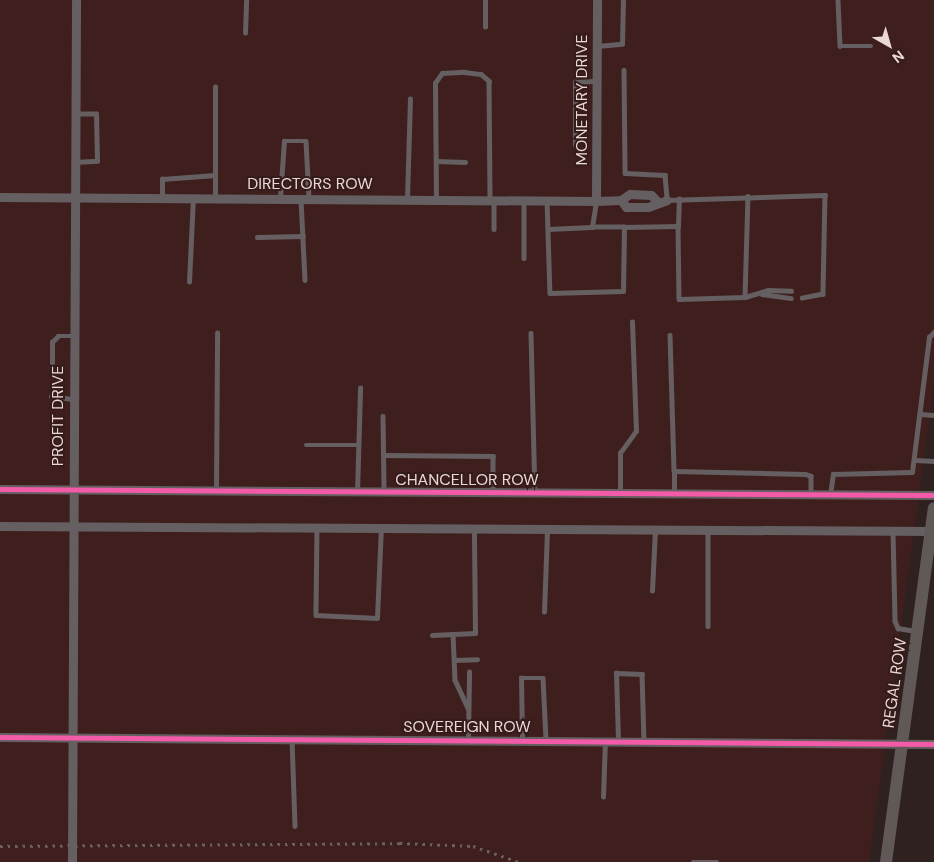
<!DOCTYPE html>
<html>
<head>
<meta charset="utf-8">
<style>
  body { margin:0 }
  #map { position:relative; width:934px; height:862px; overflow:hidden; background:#2f2120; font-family:"DM Sans",sans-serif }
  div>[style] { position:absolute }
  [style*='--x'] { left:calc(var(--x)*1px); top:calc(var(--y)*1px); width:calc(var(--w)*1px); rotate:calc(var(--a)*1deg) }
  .built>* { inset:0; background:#3f1f1e }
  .lane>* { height:4.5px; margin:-2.25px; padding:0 2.25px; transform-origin:2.25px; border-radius:2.25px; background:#655f61 }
  .street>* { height:9px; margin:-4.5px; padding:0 4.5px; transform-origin:4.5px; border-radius:4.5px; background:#655f61 }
  .secondary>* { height:12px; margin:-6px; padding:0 6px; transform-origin:6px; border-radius:6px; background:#615858 }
  .rail>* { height:2.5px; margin-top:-1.25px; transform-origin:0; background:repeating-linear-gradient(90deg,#6a6261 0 2.5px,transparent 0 7.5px) }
  .cycleway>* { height:5px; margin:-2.5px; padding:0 2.5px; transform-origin:2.5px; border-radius:2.5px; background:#f35aa7 }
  span { translate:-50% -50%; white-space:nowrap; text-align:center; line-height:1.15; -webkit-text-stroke:4px #351b1a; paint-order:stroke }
  .street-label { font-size:16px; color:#ead7d6 }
  .north { position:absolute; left:864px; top:20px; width:50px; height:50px; -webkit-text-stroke:4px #351b1a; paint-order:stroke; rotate:142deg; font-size:14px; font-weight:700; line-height:20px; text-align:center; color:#ead7d6 }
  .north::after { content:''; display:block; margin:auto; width:18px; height:22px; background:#ead7d6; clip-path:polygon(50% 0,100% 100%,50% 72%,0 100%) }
</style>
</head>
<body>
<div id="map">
  <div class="built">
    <i style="clip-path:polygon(0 0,934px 0,934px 384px,869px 862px,0 862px)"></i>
  </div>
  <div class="lane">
    <i style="--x:838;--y:0;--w:46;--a:87.5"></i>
    <i style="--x:840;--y:46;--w:31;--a:0"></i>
    <i style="--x:485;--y:27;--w:27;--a:-90"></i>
    <i style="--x:245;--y:33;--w:33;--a:-88"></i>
    <i style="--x:597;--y:46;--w:25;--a:-5"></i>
    <i style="--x:622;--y:44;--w:44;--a:-88.7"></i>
    <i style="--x:624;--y:70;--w:103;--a:89.4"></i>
    <i style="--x:625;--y:173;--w:40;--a:2.9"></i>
    <i style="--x:665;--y:175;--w:25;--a:85"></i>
    <i style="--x:667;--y:200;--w:158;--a:-1.8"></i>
    <i style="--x:825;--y:195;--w:99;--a:91.2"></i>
    <i style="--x:823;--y:294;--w:21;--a:169"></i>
    <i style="--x:575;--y:145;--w:63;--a:-90"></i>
    <i style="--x:575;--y:82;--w:22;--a:-3"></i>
    <i style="--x:436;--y:161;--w:29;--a:2"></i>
    <i style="--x:75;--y:162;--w:22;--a:-3"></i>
    <i style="--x:97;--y:161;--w:47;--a:-91.2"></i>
    <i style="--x:96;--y:114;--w:21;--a:180"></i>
    <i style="--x:748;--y:196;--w:101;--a:91.7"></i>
    <i style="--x:745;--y:297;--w:24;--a:-17"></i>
    <i style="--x:768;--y:290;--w:23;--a:2"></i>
    <i style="--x:162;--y:198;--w:19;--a:-90"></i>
    <i style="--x:162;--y:179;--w:53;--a:-4.3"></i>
    <i style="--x:215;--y:198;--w:111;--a:-90"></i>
    <i style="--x:280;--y:198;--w:57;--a:-86"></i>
    <i style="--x:284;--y:141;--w:22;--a:0"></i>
    <i style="--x:306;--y:141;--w:58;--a:87"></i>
    <i style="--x:301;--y:199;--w:81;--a:87.2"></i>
    <i style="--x:407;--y:199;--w:100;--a:-88.3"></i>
    <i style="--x:436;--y:200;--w:117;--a:-90.5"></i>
    <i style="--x:435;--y:83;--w:12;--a:-55"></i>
    <i style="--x:442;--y:73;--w:22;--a:-3"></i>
    <i style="--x:464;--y:72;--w:17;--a:7"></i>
    <i style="--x:481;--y:74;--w:11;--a:41"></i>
    <i style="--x:489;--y:81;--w:119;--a:89.5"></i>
    <i style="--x:494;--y:200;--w:29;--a:90"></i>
    <i style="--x:524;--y:200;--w:58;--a:90"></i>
    <i style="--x:547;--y:200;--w:93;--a:88.2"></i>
    <i style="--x:550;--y:293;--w:73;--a:-1.6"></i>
    <i style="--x:623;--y:291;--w:64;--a:-89.1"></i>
    <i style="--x:624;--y:227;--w:32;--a:180"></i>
    <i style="--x:592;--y:227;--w:26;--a:-81"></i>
    <i style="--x:678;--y:226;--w:73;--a:89.2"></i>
    <i style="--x:679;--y:299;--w:66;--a:-1.7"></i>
    <i style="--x:624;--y:227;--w:54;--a:-1.1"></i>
    <i style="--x:678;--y:226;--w:27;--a:-88"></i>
    <i style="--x:548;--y:229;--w:44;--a:-2.6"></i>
    <i style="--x:257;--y:237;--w:46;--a:-1.2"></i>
    <i style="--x:189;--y:282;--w:84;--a:-87.3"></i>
    <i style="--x:762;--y:294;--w:29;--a:8"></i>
    <i style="--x:531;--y:333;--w:160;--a:88.6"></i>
    <i style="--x:670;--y:335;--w:136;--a:88.3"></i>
    <i style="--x:52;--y:363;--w:21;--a:-90"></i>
    <i style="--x:52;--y:342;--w:8;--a:-45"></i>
    <i style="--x:58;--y:336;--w:15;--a:0"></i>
    <i style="--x:51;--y:396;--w:22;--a:8"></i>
    <i style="--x:921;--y:414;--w:13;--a:4"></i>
    <i style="--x:383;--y:416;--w:76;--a:89.2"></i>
    <i style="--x:306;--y:445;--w:52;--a:0"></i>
    <i style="--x:384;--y:455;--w:109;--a:0.5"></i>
    <i style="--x:493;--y:456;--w:37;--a:90"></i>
    <i style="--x:916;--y:460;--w:18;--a:3"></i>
    <i style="--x:216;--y:490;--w:157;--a:-89.6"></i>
    <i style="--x:357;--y:492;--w:104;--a:-88.3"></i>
    <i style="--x:620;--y:493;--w:40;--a:-90"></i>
    <i style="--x:620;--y:453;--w:27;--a:-54"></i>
    <i style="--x:636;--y:431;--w:109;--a:-92.1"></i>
    <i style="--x:674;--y:494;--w:23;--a:-90"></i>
    <i style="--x:674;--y:471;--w:131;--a:1.3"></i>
    <i style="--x:805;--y:474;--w:6;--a:18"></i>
    <i style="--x:811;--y:476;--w:18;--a:90"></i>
    <i style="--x:830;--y:495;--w:21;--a:-82"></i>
    <i style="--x:833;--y:474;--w:79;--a:-1.5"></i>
    <i style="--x:912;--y:472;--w:136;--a:-82.8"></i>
    <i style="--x:929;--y:337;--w:7;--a:-45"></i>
    <i style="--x:317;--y:528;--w:87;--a:90.7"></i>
    <i style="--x:316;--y:615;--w:61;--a:2.8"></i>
    <i style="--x:377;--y:618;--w:90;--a:-87.5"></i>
    <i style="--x:708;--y:530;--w:96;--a:90"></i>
    <i style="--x:893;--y:531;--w:90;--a:88.7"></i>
    <i style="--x:895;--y:621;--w:8;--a:67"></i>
    <i style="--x:898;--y:628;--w:17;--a:10"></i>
    <i style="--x:652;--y:591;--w:62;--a:-87.2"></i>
    <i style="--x:544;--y:612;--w:83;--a:-87.9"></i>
    <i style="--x:453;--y:634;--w:46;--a:87.5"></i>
    <i style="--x:455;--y:680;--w:31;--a:65"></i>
    <i style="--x:432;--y:635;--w:43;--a:-2.7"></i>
    <i style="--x:475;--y:633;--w:104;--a:-90.6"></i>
    <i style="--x:454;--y:660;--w:23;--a:-2"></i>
    <i style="--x:292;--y:739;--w:87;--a:88"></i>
    <i style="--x:468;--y:739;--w:67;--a:-89.1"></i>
    <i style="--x:522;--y:740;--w:62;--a:-90.9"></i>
    <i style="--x:521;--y:678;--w:22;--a:0"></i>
    <i style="--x:543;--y:678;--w:62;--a:87.2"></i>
    <i style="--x:618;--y:740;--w:67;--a:-91.7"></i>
    <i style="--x:616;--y:673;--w:26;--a:2"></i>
    <i style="--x:642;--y:674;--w:66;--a:88.3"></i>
    <i style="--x:603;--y:797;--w:56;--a:-88"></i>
    <i style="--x:693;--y:862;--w:24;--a:0"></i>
  </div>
  <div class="street">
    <i style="--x:0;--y:197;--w:596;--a:0.38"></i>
    <i style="--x:596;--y:201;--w:25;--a:-2"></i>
    <i style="--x:621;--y:200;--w:11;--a:-34"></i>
    <i style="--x:630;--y:194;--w:21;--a:3"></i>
    <i style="--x:651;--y:195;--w:8;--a:45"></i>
    <i style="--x:621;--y:200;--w:9;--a:54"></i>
    <i style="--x:626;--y:207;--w:22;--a:0"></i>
    <i style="--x:648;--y:207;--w:20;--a:-20"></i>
    <i style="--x:596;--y:201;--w:201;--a:-89.7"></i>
    <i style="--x:0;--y:489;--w:934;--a:0.37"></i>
    <i style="--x:0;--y:526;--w:934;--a:0.31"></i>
    <i style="--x:0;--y:737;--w:934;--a:0.43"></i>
    <i style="--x:72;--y:862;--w:862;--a:-89.73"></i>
  </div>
  <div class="secondary">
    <i style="--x:886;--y:862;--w:357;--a:-82.3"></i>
  </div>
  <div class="rail">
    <i style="--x:0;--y:846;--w:400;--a:-0.4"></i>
    <i style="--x:400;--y:843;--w:73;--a:2.4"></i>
    <i style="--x:473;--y:846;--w:49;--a:19.2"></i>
  </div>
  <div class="cycleway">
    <i style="--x:0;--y:489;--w:934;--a:0.37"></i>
    <i style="--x:0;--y:737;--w:934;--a:0.43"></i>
  </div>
  <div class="street-label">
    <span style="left:582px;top:100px;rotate:-90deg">MONETARY DRIVE</span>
    <span style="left:310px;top:184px">DIRECTORS ROW</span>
    <span style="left:58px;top:416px;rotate:-90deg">PROFIT DRIVE</span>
    <span style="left:467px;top:480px">CHANCELLOR ROW</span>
    <span style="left:895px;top:683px;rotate:-82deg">REGAL ROW</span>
    <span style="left:467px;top:727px">SOVEREIGN ROW</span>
  </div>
  <div class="north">N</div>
</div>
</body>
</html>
